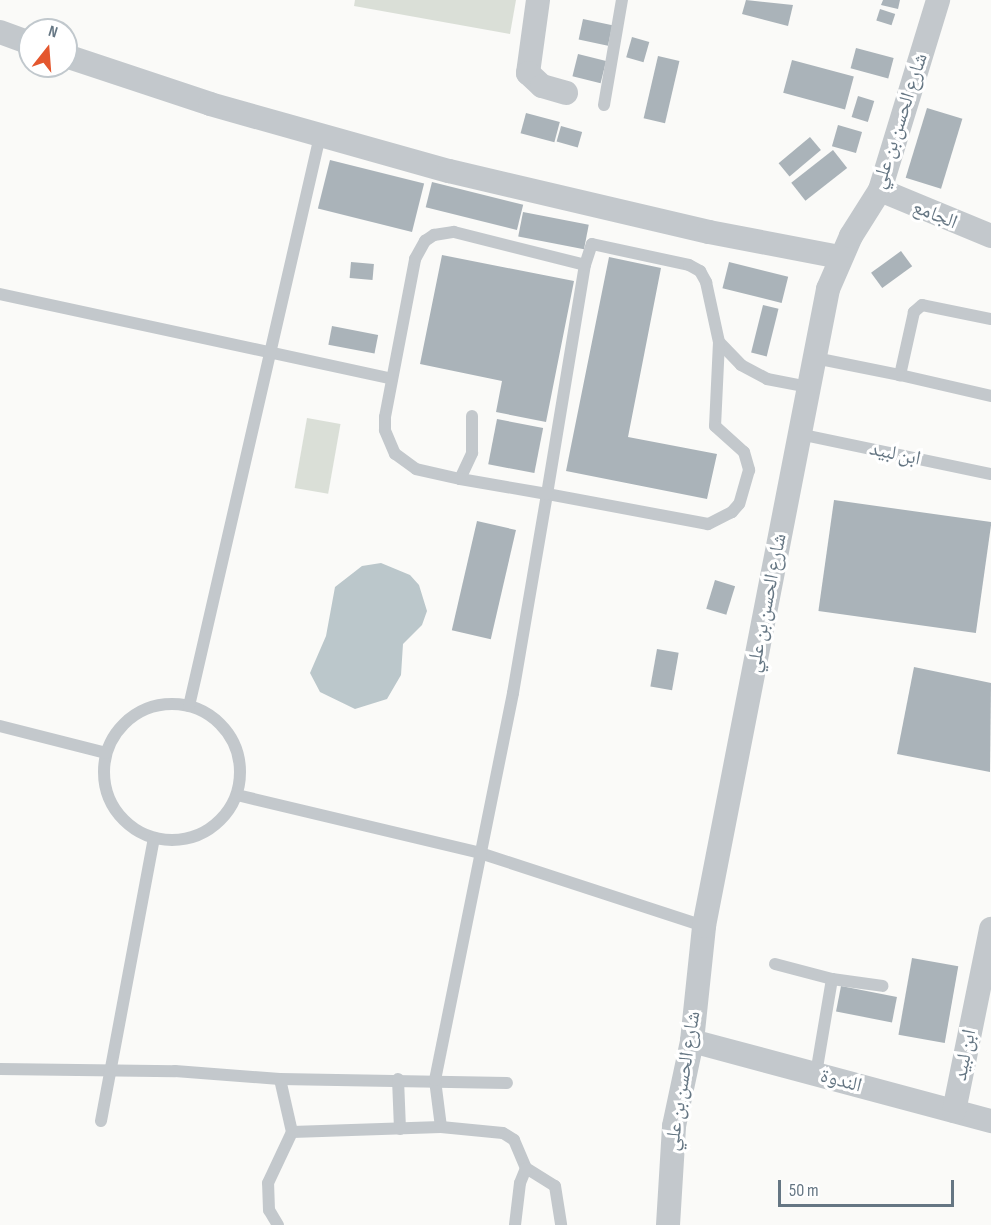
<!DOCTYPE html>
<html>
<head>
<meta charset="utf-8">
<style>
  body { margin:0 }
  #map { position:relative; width:991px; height:1225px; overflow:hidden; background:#fafaf8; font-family:"Sofia Sans Condensed","Noto Naskh Arabic",sans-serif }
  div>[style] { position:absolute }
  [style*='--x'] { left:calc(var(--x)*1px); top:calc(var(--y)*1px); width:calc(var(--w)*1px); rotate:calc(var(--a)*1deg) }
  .green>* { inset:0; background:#dadfd7; transform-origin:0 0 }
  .water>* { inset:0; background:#bbc7cb }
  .building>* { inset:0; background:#aab3b9; transform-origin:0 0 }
  .lane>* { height:12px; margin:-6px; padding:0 6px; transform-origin:6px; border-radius:6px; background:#c3c8cc }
  .lane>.ring { margin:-6px; padding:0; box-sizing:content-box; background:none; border:12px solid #c3c8cc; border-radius:50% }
  .street>* { height:24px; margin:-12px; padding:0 12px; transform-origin:12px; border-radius:12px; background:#c3c8cc }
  span { translate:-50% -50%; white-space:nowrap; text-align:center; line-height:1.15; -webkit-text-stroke:6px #fff; paint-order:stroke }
  .street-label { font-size:20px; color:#657683 }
  .north { position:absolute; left:18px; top:18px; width:60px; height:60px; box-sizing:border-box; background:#fff; border:2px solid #c1c8cd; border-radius:50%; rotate:17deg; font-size:16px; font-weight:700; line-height:24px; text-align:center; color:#657683 }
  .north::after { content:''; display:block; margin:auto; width:21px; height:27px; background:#e4572e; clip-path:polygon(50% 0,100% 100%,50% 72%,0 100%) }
  .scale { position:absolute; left:778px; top:1180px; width:176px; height:27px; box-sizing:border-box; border:3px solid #657683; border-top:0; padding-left:8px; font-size:18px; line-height:21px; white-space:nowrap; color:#657683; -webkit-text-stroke:4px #fff; paint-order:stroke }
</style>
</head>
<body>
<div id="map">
  <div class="green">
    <i style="clip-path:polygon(355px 0,516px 0,510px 34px,354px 6px)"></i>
    <i style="left:307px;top:418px;width:34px;height:71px;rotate:10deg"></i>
  </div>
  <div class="water">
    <i style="clip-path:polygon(381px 563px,410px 575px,419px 585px,427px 611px,422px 625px,403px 644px,401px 675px,387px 699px,355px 709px,320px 692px,310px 673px,326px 636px,335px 587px,362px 566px)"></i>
  </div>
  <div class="building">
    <i style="clip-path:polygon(746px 0,793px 5px,788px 26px,742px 14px)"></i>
    <i style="clip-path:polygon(883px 0,900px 0,898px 9px,881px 5px)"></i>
    <i style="left:880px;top:9px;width:16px;height:12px;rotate:18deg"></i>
    <i style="left:583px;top:19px;width:30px;height:21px;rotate:12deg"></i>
    <i style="left:632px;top:37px;width:18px;height:21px;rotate:16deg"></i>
    <i style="left:856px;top:48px;width:39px;height:21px;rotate:15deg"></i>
    <i style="left:578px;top:54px;width:29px;height:23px;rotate:14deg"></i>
    <i style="left:658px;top:56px;width:22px;height:64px;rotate:13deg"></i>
    <i style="left:792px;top:60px;width:64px;height:34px;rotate:15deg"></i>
    <i style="left:858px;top:96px;width:17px;height:22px;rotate:17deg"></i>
    <i style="left:927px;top:108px;width:37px;height:73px;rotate:17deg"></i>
    <i style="left:526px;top:113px;width:35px;height:21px;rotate:15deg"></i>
    <i style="left:838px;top:125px;width:25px;height:22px;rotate:16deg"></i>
    <i style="left:561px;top:126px;width:22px;height:16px;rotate:16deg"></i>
    <i style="left:810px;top:137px;width:17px;height:41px;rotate:50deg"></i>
    <i style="left:833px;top:150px;width:23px;height:53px;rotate:52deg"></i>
    <i style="left:330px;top:160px;width:97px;height:50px;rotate:14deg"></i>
    <i style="left:432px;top:182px;width:94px;height:26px;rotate:14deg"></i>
    <i style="left:523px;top:212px;width:67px;height:25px;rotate:11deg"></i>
    <i style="left:901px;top:251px;width:19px;height:37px;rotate:54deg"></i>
    <i style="clip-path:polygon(442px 255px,574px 281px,546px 422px,496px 412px,502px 381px,420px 364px)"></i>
    <i style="clip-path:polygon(609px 257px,661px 268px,628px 437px,717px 454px,707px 499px,566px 471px)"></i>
    <i style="left:351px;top:262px;width:23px;height:16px;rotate:5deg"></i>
    <i style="left:729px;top:262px;width:61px;height:27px;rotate:14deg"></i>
    <i style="left:763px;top:305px;width:16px;height:49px;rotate:14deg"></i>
    <i style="left:332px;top:326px;width:47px;height:19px;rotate:11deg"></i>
    <i style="left:497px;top:419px;width:47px;height:46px;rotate:11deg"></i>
    <i style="left:834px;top:500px;width:159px;height:112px;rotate:8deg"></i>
    <i style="left:477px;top:521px;width:40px;height:112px;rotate:13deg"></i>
    <i style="left:715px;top:580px;width:21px;height:30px;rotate:17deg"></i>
    <i style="left:657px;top:649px;width:22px;height:38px;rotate:10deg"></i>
    <i style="clip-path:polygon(914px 667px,991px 683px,990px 772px,897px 754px)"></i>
    <i style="left:912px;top:958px;width:47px;height:78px;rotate:10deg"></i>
    <i style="left:841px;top:986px;width:57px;height:26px;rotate:11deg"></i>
  </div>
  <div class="lane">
    <i style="--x:604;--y:105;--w:107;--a:-80.3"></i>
    <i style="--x:0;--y:294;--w:401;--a:12.2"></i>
    <i style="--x:991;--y:319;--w:70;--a:-168.5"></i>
    <i style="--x:922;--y:305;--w:11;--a:139"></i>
    <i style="--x:914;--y:312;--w:65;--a:102.5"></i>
    <i style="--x:900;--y:375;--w:93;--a:13"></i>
    <i style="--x:719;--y:342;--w:32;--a:46"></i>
    <i style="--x:741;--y:365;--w:30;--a:28"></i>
    <i style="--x:767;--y:379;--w:43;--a:10.8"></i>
    <i style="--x:815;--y:358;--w:87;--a:11.3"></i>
    <i style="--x:799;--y:434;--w:196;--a:11.8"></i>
    <i style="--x:460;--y:479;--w:29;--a:-65"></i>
    <i style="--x:472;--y:453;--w:37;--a:-90"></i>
    <i class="ring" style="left:104px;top:704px;width:124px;height:124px"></i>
    <i style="--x:189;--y:706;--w:585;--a:-77.06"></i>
    <i style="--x:0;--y:726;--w:109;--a:14.3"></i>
    <i style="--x:237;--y:795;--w:250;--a:13.4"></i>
    <i style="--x:480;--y:853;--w:236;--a:18.1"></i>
    <i style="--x:775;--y:964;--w:59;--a:14.7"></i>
    <i style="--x:832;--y:979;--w:96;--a:99.6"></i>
    <i style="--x:832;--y:979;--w:51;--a:7.8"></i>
    <i style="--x:0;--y:1069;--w:175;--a:0.7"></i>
    <i style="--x:175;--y:1071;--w:105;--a:4.4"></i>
    <i style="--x:280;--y:1079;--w:227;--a:1"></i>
    <i style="--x:398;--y:1079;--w:50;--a:87.7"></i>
    <i style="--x:101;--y:1121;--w:288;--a:-79.4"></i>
    <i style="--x:441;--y:1127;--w:47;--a:-97.3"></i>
    <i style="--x:435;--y:1080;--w:395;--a:-78.6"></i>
    <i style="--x:513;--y:693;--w:202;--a:-80.3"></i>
    <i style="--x:547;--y:494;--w:232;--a:-80.6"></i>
    <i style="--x:585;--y:265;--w:22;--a:-72"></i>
    <i style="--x:592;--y:244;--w:99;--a:12.2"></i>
    <i style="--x:689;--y:265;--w:13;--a:29"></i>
    <i style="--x:700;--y:271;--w:13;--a:61"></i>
    <i style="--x:706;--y:282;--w:61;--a:77.8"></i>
    <i style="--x:719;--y:342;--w:84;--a:92.7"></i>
    <i style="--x:715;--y:426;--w:39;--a:42"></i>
    <i style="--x:744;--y:452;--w:19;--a:74"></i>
    <i style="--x:749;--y:470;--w:35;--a:106"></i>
    <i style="--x:739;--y:504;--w:11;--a:131"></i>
    <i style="--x:732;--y:512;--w:27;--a:153"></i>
    <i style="--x:708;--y:524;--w:164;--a:-169.4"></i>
    <i style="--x:547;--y:494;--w:88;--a:-170.2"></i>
    <i style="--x:460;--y:479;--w:45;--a:-167.2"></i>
    <i style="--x:416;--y:469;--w:26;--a:-144"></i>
    <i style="--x:395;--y:454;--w:26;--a:-113"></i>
    <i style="--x:385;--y:430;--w:13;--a:-90"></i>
    <i style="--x:385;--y:417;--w:161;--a:-79.2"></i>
    <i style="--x:415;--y:259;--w:21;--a:-61"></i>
    <i style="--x:425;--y:241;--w:11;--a:-34"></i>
    <i style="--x:434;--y:235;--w:20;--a:-9"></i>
    <i style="--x:454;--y:232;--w:135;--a:14.1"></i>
    <i style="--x:292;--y:1132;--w:149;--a:-1.9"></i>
    <i style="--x:441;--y:1127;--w:62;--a:5.5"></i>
    <i style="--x:503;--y:1133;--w:13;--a:32"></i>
    <i style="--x:514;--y:1140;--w:30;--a:67"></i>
    <i style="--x:526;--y:1168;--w:34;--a:32"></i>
    <i style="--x:555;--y:1186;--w:39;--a:81"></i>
    <i style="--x:278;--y:1225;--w:17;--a:-121"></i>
    <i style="--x:269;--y:1210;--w:27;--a:-92"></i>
    <i style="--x:268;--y:1183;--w:56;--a:-64.8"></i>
    <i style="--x:292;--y:1132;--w:54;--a:-102.8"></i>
    <i style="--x:515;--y:1225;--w:42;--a:-83.2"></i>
    <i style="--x:520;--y:1183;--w:16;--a:-68"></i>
  </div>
  <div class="street">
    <i style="--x:538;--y:0;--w:74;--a:97.8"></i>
    <i style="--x:528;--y:73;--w:19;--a:43"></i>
    <i style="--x:542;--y:86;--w:25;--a:16"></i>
    <i style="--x:0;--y:32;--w:32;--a:20"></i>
    <i style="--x:66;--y:56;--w:152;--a:18.4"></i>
    <i style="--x:210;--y:104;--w:248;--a:15.7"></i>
    <i style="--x:449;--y:171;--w:267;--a:13.2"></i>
    <i style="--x:709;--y:232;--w:133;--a:10.8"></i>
    <i style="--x:880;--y:190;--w:120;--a:22.5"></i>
    <i style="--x:692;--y:1041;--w:310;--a:15"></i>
    <i style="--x:954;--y:1111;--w:186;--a:-78.5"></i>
    <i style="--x:668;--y:1225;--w:99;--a:-86.5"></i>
    <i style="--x:674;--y:1126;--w:87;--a:-78"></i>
    <i style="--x:692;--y:1041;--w:116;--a:-84"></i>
    <i style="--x:704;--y:926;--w:649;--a:-78.98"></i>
    <i style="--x:828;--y:289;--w:58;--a:-66.5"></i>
    <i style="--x:851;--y:236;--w:54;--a:-57.8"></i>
    <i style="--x:880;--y:190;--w:199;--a:-73"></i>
  </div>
  <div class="street-label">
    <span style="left:900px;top:121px;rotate:-72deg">شارع الحسن بن علي</span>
    <span style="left:935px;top:215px;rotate:22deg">الجامع</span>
    <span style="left:895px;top:454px;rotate:12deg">ابن لبيد</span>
    <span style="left:767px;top:603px;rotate:-79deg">شارع الحسن بن علي</span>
    <span style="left:965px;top:1055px;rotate:-79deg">ابن لبيد</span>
    <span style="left:683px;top:1081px;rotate:-81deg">شارع الحسن بن علي</span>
    <span style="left:841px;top:1081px;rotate:15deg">الندوة</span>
  </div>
  <div class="north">N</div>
  <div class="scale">50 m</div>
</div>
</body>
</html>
